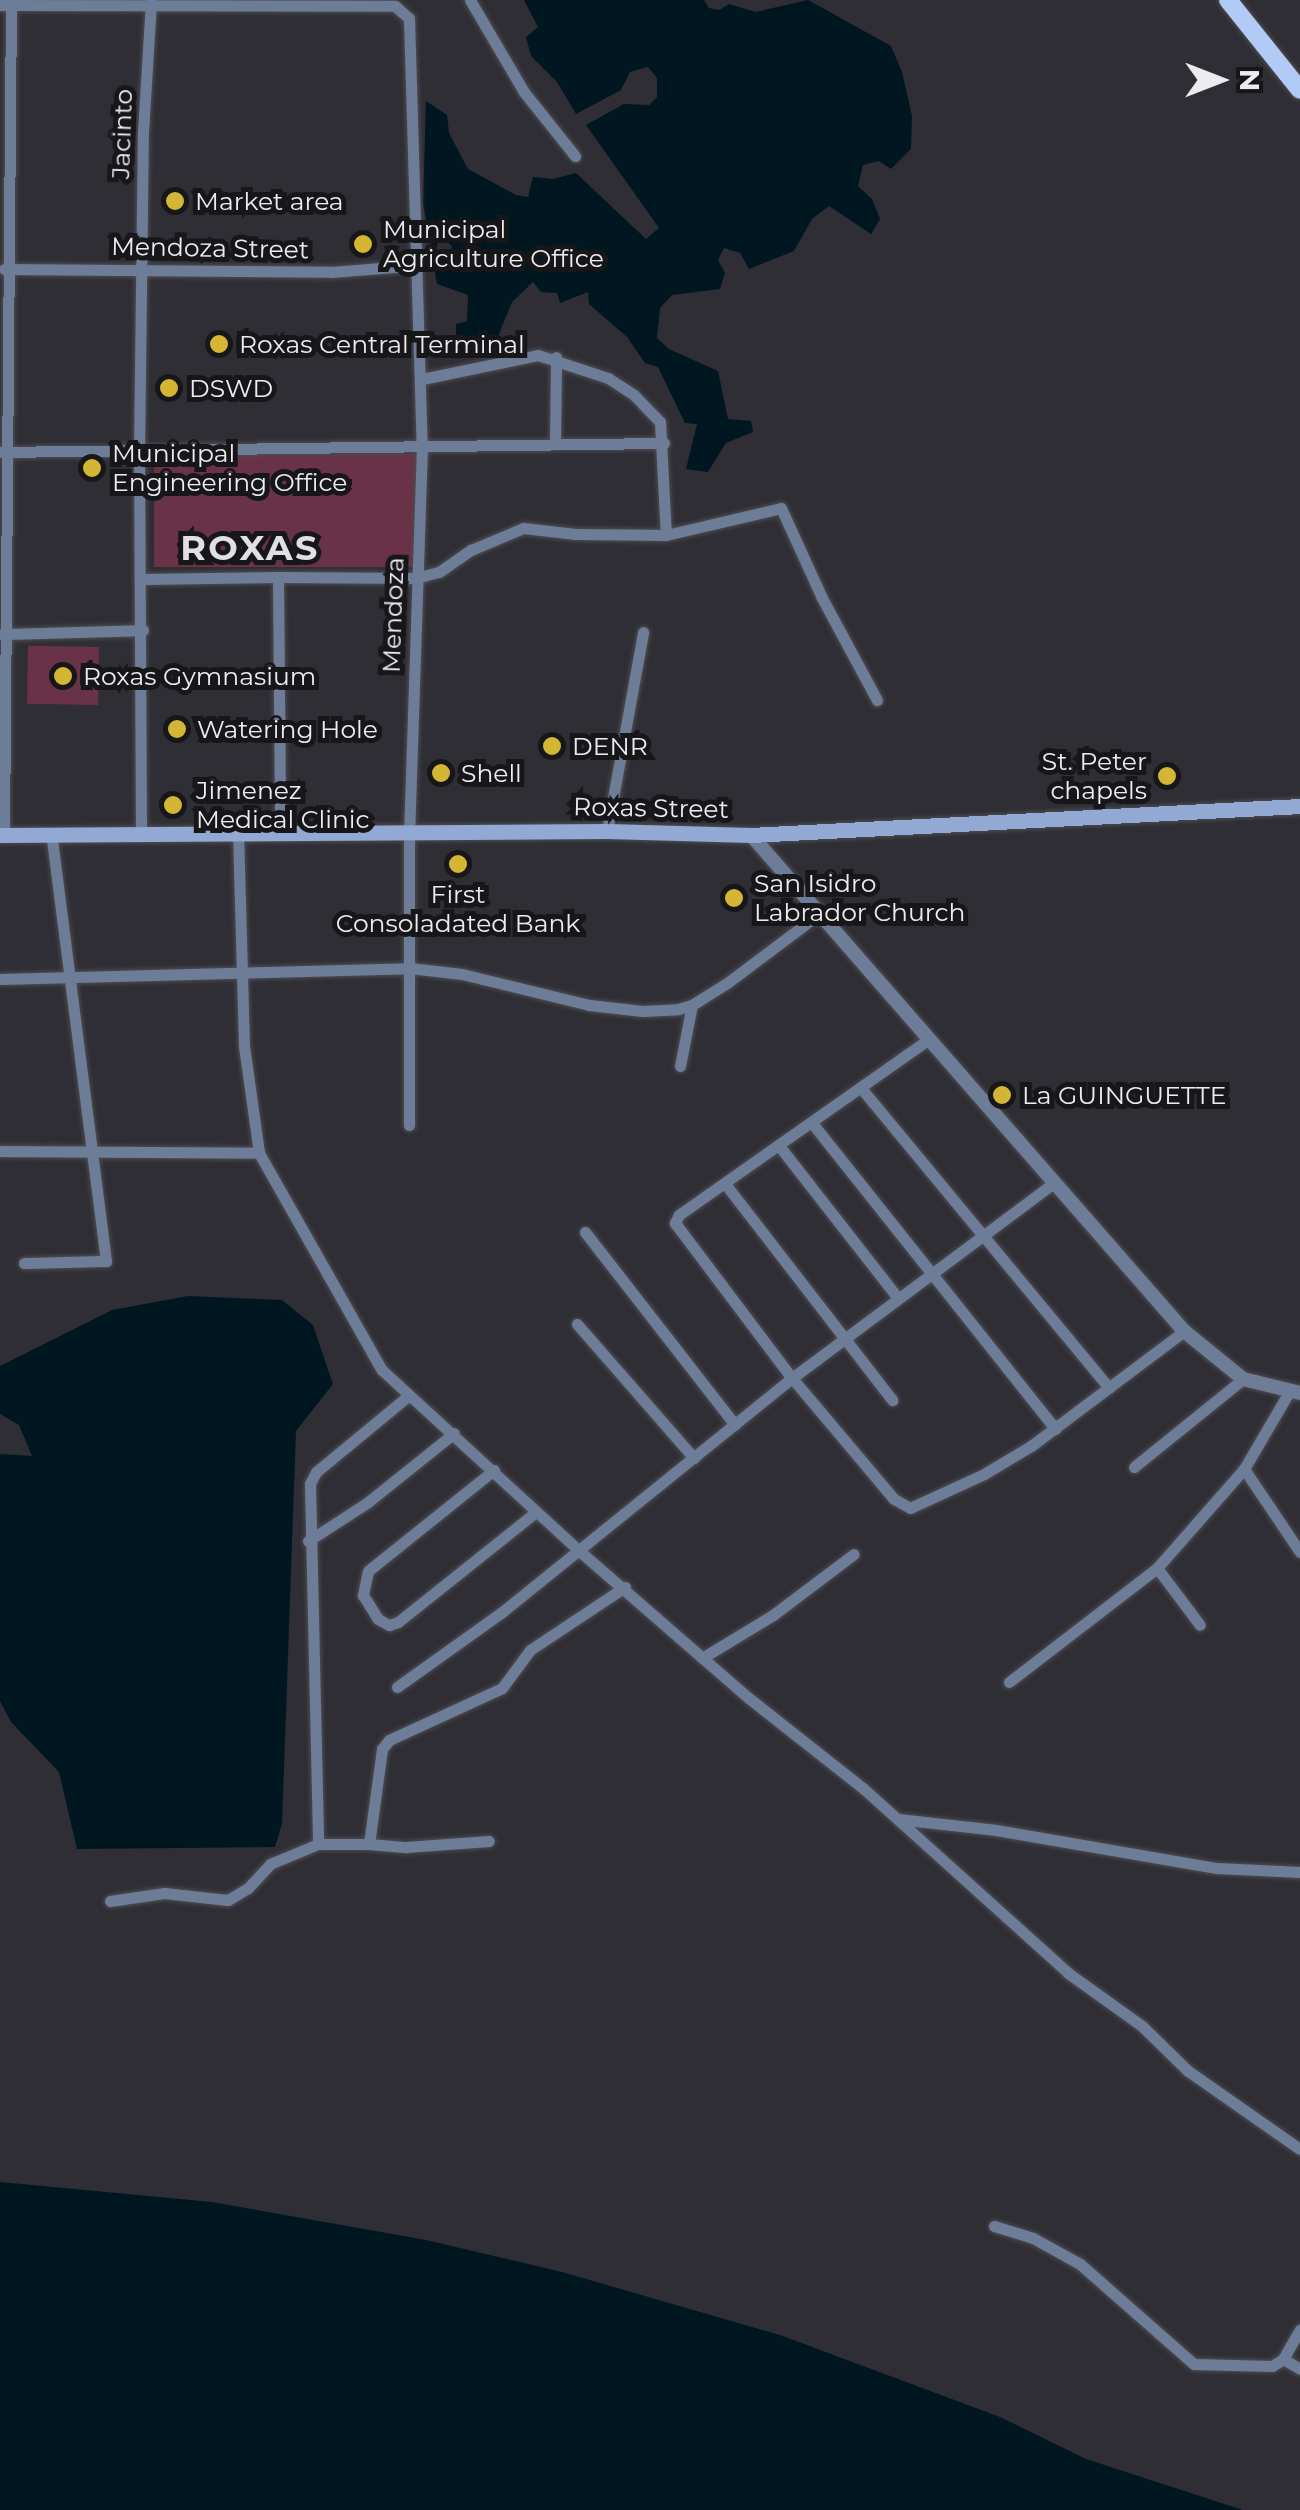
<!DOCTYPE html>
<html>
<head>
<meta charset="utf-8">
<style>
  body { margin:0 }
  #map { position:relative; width:1300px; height:2510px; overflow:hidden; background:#2f2e35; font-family:Montserrat,sans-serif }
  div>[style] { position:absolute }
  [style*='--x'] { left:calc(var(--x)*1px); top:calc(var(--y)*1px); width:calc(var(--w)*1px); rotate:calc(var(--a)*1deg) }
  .green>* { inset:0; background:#6a3247; transform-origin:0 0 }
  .water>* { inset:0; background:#001621 }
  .roads { filter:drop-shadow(0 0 2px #4d4c53) drop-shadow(0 0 2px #4d4c53) }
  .minor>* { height:11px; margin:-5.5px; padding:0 5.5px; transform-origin:5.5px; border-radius:5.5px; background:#6e7d97 }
  .tertiary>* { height:14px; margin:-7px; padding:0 7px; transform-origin:7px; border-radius:7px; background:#6e7d97 }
  .secondary>* { height:15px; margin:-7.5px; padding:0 7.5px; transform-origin:7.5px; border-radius:7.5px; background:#91a9d3 }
  .primary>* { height:18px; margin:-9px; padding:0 9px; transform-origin:9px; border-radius:9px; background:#b2cbf6 }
  .dots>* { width:28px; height:28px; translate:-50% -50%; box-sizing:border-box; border:5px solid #17171a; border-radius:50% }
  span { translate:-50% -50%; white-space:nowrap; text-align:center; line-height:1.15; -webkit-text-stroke:10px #17171a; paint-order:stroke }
  .street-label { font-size:25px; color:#ecebf0 }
  .poi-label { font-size:25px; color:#ecebf0 }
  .left { translate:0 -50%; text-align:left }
  .right { translate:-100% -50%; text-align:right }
  .district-label { font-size:35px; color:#e0dfe8; font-weight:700; letter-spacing:2.5px }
  .north { position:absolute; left:1170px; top:30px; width:100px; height:100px; -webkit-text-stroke:8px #17171a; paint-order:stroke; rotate:90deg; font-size:28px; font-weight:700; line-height:40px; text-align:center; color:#ecebf0 }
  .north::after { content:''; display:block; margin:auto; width:35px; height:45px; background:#ecebf0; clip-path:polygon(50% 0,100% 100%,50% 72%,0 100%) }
</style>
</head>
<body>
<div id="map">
  <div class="green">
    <i style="left:154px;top:454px;width:264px;height:113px"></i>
    <i style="left:99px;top:647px;width:58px;height:71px;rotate:91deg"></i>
  </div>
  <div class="water">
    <i style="clip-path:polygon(524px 0,704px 0,709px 8px,719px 10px,729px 4px,756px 12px,808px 0,891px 46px,902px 72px,912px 116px,911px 149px,891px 169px,879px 161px,863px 165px,858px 186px,872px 199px,880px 219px,871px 234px,829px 206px,812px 219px,794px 251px,749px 269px,740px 253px,724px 248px,718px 260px,725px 273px,720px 289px,672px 295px,660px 308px,657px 338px,669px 349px,718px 371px,728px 419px,751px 421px,753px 432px,726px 443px,708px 472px,686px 469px,697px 424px,685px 423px,658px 367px,645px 363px,627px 337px,589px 304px,588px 292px,560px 303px,557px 293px,541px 292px,533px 282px,512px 302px,494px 346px,456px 345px,456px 324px,467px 321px,468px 295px,437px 284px,433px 260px,450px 254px,452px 246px,445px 240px,438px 243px,433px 255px,423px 205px,426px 101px,447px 115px,449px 133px,468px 169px,516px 195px,528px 197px,533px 177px,553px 179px,576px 173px,646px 239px,659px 228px,586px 125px,624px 104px,649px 105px,657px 97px,657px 78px,648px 67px,630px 72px,621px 90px,576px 114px,557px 82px,531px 56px,526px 37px,538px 27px)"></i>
    <i style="clip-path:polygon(188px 1296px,282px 1300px,313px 1325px,333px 1384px,296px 1431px,282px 1824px,275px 1847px,77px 1849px,59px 1772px,11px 1722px,0 1701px,0 1454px,32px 1456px,19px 1425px,0 1414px,0 1366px,112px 1310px)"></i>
    <i style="clip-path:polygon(0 2182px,212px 2202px,426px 2240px,562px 2272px,780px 2335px,1000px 2417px,1086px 2459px,1243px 2510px,0 2510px)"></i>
  </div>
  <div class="roads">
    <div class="minor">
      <i style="--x:470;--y:0;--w:107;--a:59.6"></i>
      <i style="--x:524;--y:92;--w:82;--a:51.4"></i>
      <i style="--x:0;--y:5;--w:395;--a:0.1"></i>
      <i style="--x:395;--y:6;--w:18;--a:41"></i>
      <i style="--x:409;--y:18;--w:427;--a:88.3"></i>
      <i style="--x:422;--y:445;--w:386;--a:91.9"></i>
      <i style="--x:409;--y:831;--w:294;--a:90"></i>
      <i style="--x:4;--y:269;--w:327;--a:0.5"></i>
      <i style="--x:331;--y:272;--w:88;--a:-4.5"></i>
      <i style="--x:422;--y:379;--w:118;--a:-11.7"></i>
      <i style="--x:538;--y:355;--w:74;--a:18.2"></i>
      <i style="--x:608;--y:378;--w:31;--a:33"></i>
      <i style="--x:634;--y:395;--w:37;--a:46"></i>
      <i style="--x:660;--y:422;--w:113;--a:87"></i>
      <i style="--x:555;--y:444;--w:87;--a:-89.3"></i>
      <i style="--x:0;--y:452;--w:664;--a:-0.78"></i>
      <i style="--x:278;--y:577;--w:138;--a:0.4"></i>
      <i style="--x:416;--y:578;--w:24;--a:-15"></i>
      <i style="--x:439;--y:572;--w:39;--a:-35"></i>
      <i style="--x:471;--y:550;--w:56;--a:-22.9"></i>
      <i style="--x:523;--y:528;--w:53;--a:6.5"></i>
      <i style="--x:576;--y:534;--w:90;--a:0.6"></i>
      <i style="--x:666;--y:535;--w:118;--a:-13.2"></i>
      <i style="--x:781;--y:508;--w:99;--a:65.5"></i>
      <i style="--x:822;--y:598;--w:116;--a:61.7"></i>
      <i style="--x:142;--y:579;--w:136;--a:-0.8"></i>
      <i style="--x:278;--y:577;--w:254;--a:89.5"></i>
      <i style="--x:2;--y:634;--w:141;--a:-1.6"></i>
      <i style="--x:238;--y:831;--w:215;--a:88.4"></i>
      <i style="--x:244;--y:1046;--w:108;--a:82"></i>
      <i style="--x:259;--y:1153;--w:249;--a:60.5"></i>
      <i style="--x:382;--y:1370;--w:263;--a:42.5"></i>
      <i style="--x:576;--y:1548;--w:230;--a:41"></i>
      <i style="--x:750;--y:1699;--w:145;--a:38.3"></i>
      <i style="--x:864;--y:1789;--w:275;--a:42"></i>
      <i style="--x:1068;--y:1973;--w:91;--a:35.6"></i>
      <i style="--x:1142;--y:2026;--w:64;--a:44.4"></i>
      <i style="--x:1188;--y:2071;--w:136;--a:34.9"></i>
      <i style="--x:607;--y:831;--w:202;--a:-79.7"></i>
      <i style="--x:141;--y:832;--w:379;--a:-90.3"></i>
      <i style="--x:139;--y:453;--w:321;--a:-89.3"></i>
      <i style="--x:143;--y:132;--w:130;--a:-86.5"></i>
      <i style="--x:4;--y:835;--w:835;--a:-89.52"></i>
      <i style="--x:0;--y:979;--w:410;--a:-1.5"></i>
      <i style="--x:410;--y:968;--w:52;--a:6.6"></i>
      <i style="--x:462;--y:974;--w:131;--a:13.7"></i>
      <i style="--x:589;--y:1005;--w:54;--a:6.3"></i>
      <i style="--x:643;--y:1011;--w:35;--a:-3"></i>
      <i style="--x:678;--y:1009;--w:15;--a:-16"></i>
      <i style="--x:692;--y:1005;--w:41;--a:-32.2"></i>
      <i style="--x:727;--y:983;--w:115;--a:-36.9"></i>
      <i style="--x:929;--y:1039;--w:306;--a:144.9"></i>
      <i style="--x:679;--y:1215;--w:9;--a:117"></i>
      <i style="--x:675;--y:1223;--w:194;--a:53"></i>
      <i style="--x:792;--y:1378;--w:158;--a:49.9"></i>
      <i style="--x:894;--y:1499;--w:18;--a:29"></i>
      <i style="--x:910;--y:1508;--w:81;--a:-24.7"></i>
      <i style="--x:984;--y:1474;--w:55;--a:-30.8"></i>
      <i style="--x:1031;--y:1446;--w:191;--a:-36.9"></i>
      <i style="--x:680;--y:1066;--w:62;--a:-78.9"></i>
      <i style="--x:861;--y:1088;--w:389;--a:50.4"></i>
      <i style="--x:812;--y:1123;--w:391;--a:51.5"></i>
      <i style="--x:780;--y:1147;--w:192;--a:52"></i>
      <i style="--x:0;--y:1151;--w:259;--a:0.4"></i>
      <i style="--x:726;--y:1185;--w:272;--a:52.3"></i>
      <i style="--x:585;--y:1232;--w:244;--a:52.1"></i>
      <i style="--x:24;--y:1263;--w:82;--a:-1.4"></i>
      <i style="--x:106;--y:1261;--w:431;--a:-97.3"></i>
      <i style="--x:577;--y:1324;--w:178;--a:48.9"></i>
      <i style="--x:408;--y:1396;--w:119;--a:140.4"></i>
      <i style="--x:316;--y:1472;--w:13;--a:117"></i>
      <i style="--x:310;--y:1484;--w:360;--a:88.7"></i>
      <i style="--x:318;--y:1844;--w:51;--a:0"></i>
      <i style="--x:369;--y:1844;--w:96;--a:-82.2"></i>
      <i style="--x:382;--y:1749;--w:11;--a:-52"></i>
      <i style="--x:389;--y:1740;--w:124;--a:-24.7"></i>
      <i style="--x:502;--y:1688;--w:47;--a:-53.6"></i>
      <i style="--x:530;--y:1650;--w:114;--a:-33.6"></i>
      <i style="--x:1134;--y:1467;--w:140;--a:-38.9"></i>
      <i style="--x:1244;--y:1469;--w:100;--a:56"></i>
      <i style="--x:494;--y:1470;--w:161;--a:141.3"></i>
      <i style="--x:368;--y:1571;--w:25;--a:102"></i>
      <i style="--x:363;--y:1595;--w:28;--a:58"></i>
      <i style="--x:378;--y:1619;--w:13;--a:29"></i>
      <i style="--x:389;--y:1625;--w:9;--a:-18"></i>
      <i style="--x:398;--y:1622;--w:176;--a:-38.6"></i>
      <i style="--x:308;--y:1541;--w:72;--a:-33"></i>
      <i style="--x:368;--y:1502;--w:110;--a:-38.7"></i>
      <i style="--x:1157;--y:1568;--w:71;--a:53"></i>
      <i style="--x:702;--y:1658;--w:83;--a:-31.2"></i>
      <i style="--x:773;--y:1615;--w:101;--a:-37"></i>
      <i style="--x:1009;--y:1682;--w:187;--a:-37.6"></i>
      <i style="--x:1157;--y:1568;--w:132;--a:-48.7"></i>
      <i style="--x:1244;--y:1469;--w:89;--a:-59.7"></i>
      <i style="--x:397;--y:1687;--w:129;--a:-35.5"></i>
      <i style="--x:502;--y:1612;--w:373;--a:-38.9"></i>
      <i style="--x:792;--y:1378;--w:324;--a:-36.7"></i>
      <i style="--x:898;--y:1819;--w:99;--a:6.4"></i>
      <i style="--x:996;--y:1830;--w:224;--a:9.8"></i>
      <i style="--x:1217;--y:1868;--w:83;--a:2.8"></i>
      <i style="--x:369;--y:1844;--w:37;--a:5"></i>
      <i style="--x:406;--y:1847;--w:83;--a:-4.1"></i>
      <i style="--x:110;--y:1901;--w:55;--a:-8.4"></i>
      <i style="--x:164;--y:1893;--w:64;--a:6.2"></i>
      <i style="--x:228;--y:1900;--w:23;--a:-31"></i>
      <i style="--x:248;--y:1888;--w:33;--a:-47"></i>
      <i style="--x:270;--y:1864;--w:52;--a:-22.6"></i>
      <i style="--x:994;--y:2226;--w:41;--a:17.1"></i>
      <i style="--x:1033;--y:2238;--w:54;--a:29"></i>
      <i style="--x:1080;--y:2264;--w:152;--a:41.3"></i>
      <i style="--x:1194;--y:2364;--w:78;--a:1.5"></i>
      <i style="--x:1272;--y:2366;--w:13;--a:-32"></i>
      <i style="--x:1283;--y:2359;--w:34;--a:-60"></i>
      <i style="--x:1283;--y:2359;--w:20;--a:30"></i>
    </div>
    <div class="tertiary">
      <i style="--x:751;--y:835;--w:658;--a:48.88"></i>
      <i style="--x:1184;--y:1331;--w:76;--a:39.1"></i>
      <i style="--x:1243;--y:1379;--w:59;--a:13.8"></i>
    </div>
    <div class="secondary">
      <i style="--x:0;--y:835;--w:607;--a:-0.38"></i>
      <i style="--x:607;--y:831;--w:144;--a:1.6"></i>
      <i style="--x:751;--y:835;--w:550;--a:-3.02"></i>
    </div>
    <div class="primary">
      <i style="--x:1228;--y:0;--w:115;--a:51.3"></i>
    </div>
  </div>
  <div class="dots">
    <i style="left:175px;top:201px;background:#d5b534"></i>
    <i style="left:363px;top:244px;background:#d5b534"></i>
    <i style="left:219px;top:344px;background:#d5b534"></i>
    <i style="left:169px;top:388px;background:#d5b534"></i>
    <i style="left:92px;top:468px;background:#d5b534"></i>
    <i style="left:63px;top:676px;background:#d5b534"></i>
    <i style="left:177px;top:729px;background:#d5b534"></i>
    <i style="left:552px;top:746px;background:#d5b534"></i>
    <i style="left:441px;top:773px;background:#d5b534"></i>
    <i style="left:1167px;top:776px;background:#d5b534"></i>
    <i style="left:173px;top:805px;background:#d5b534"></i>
    <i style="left:458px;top:864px;background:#d5b534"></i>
    <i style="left:734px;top:898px;background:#d5b534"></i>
    <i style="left:1002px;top:1095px;background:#d5b534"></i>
  </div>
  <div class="street-label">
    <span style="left:122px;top:134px;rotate:-88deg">Jacinto</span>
    <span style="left:210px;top:248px;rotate:1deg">Mendoza Street</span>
    <span style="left:393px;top:615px;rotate:-88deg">Mendoza</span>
    <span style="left:651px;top:808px;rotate:1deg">Roxas Street</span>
  </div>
  <div class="poi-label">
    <span class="left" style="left:195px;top:201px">Market area</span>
    <span class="left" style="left:383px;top:244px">Municipal<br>Agriculture Office</span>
    <span class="left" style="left:239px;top:344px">Roxas Central Terminal</span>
    <span class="left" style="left:189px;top:388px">DSWD</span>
    <span class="left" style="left:112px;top:468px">Municipal<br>Engineering Office</span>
    <span class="left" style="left:83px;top:676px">Roxas Gymnasium</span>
    <span class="left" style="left:197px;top:729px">Watering Hole</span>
    <span class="left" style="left:572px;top:746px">DENR</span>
    <span class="right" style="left:1147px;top:776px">St. Peter<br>chapels</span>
    <span class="left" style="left:461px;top:773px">Shell</span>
    <span class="left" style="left:196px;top:805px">Jimenez<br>Medical Clinic</span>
    <span class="left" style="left:754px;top:898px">San Isidro<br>Labrador Church</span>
    <span style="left:458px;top:909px">First<br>Consoladated Bank</span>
    <span class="left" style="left:1022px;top:1095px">La GUINGUETTE</span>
  </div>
  <div class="district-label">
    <span style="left:250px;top:548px">ROXAS</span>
  </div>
  <div class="north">N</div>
</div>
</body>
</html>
